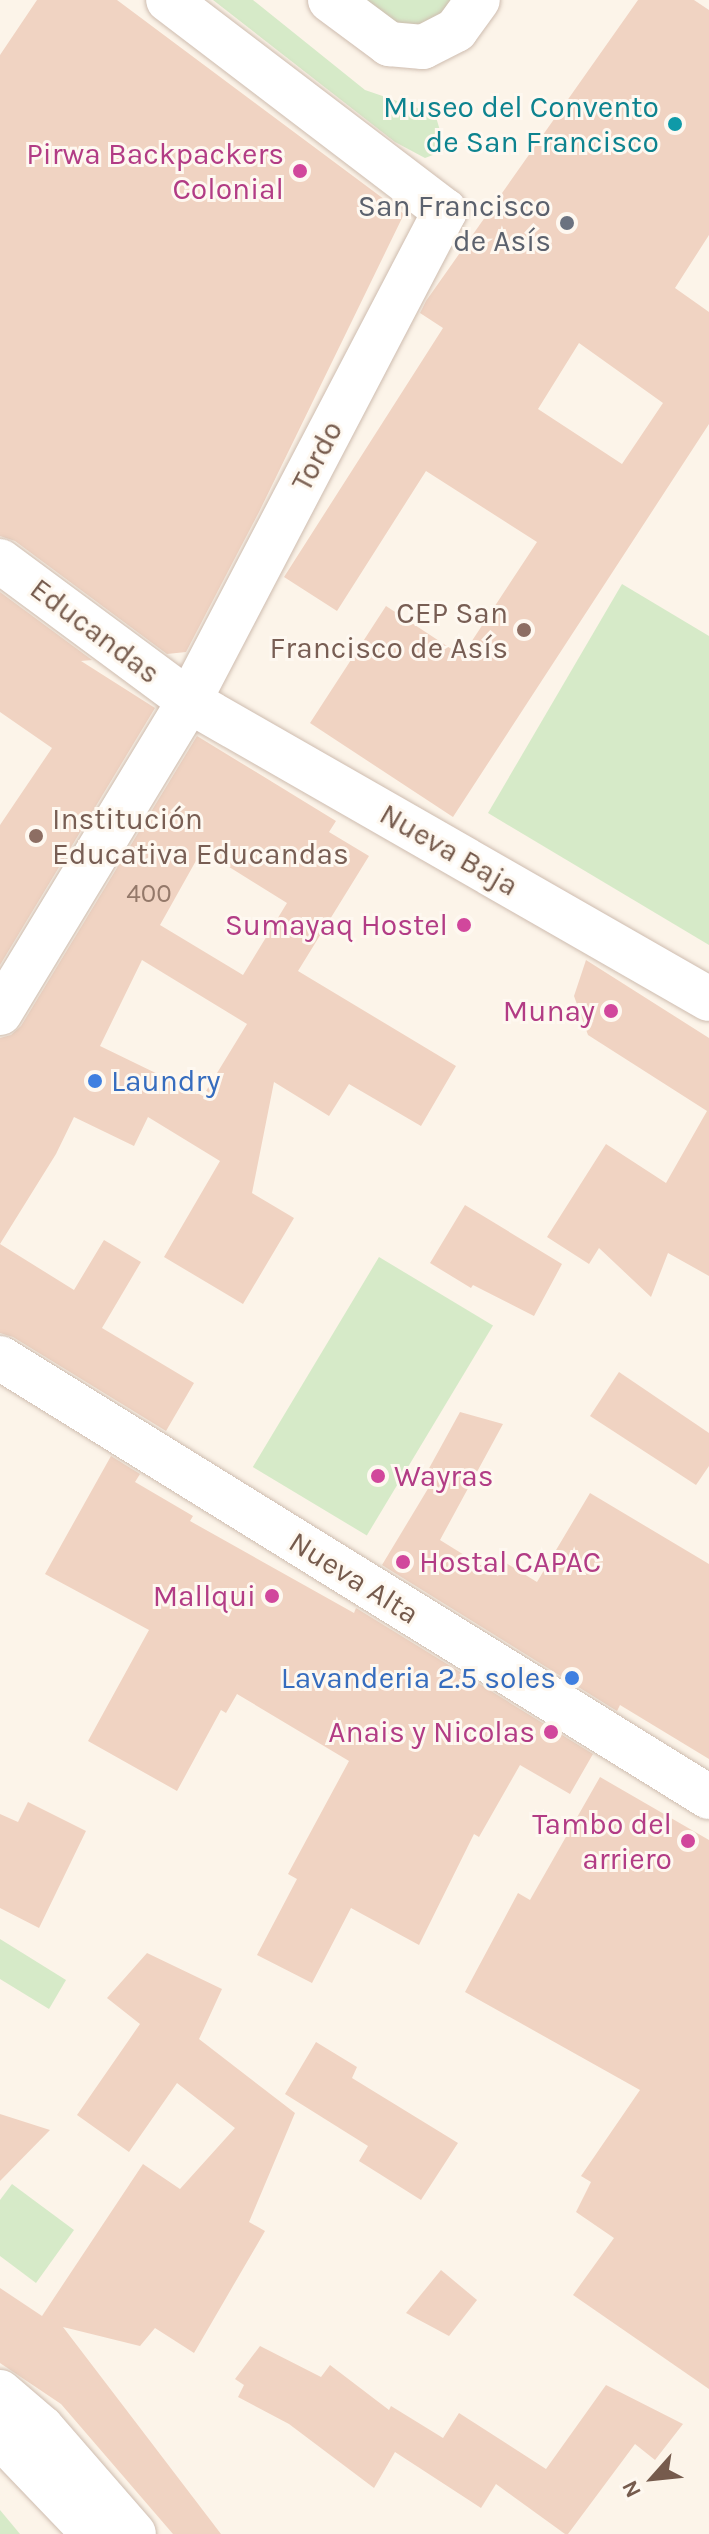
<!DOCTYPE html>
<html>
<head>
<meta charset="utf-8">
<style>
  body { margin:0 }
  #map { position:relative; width:709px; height:2534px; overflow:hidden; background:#fcf4e9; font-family:Karla,sans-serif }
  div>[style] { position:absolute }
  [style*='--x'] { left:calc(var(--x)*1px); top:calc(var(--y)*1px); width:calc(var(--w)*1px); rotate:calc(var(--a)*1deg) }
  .green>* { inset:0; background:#d6eac8; transform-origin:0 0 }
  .building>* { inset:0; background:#f0d3c2 }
  .roads { filter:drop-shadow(0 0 2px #cebcaf) drop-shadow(0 0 2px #cebcaf) }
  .minor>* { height:44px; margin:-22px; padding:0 22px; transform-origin:22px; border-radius:22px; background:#fff }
  .dots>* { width:22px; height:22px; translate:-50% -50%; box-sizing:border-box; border:4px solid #fef8f0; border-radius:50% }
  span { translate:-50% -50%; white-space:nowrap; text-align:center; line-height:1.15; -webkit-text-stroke:6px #fef8f0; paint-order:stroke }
  .number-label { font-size:26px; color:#94796a }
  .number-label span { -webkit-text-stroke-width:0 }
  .culture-label { font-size:30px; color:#0d838f }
  .right { translate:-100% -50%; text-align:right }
  .hotel-label { font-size:30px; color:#b23c85 }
  .left { translate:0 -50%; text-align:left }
  .worship-label { font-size:30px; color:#5b616d }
  .street-label { font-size:30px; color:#765b4d }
  .education-label { font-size:30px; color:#785e54 }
  .shop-label { font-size:30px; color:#366cbe }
  .north { position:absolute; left:613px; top:2438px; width:80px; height:80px; -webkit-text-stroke:6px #fef8f0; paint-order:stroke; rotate:243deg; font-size:22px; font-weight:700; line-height:32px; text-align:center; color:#765b4d }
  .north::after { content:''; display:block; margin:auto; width:28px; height:36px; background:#765b4d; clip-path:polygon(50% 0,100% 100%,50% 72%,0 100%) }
</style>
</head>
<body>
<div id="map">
  <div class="green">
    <i style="clip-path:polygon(213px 0,253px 0,365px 90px,435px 114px,446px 150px,425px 158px,395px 142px)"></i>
    <i style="clip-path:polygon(354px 0,465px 0,429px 53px)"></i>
    <i style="clip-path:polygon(622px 584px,709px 636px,709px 945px,488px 813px)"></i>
    <i style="left:379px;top:1257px;width:133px;height:245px;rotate:31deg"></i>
    <i style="clip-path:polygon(0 1939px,66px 1980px,49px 2009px,0 1979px)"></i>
    <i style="clip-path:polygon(12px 2184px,74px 2230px,36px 2283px,0 2256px,0 2200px)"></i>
    <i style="clip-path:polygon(0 2510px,20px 2534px,0 2534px)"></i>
  </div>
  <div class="building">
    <i style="clip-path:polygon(37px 0,117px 0,404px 214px,259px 512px,186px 652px,167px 654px,15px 541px,0 536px,0 55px)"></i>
    <i style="clip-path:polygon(evenodd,638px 0,694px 0,709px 10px,709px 235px,675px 288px,709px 312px,709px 424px,453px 817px,310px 723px,386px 606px,462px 656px,537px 542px,426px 471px,337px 611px,284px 577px,443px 328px,420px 313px,426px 301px,638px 0,579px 343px,663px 403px,622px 464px,538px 409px,579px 343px)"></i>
    <i style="clip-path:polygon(0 592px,92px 660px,81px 661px,155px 708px,0 965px,0 825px,52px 748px,0 712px)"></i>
    <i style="clip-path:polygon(evenodd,197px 736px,336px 821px,329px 832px,369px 856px,298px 971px,456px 1066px,421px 1126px,349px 1084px,329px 1116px,274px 1082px,252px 1193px,294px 1218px,243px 1304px,164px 1257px,220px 1161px,148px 1117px,134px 1146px,74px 1117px,56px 1154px,0 1244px,74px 1290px,104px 1240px,141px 1262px,102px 1328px,194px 1383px,166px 1431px,13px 1337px,0 1333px,0 1038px,11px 1035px,21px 1026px,197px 736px,202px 850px,287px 903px,243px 975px,160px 925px,202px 850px,197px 736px,142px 960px,247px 1024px,203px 1096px,100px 1046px,142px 960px)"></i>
    <i style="clip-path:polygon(586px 960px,709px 1038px,709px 1276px,668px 1253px,651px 1297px,599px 1248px,589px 1264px,547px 1237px,606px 1144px,666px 1183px,707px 1111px,588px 1035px,574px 996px)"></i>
    <i style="clip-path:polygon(465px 1205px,562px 1264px,534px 1316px,473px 1285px,471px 1288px,430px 1263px)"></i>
    <i style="clip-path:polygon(619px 1372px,709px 1433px,709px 1466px,696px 1485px,590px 1416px)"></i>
    <i style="clip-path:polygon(460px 1412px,503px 1424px,440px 1540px,498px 1576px,506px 1563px,537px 1582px,590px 1493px,709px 1564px,709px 1759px,620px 1705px,617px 1711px,382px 1565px,435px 1477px,427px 1472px)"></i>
    <i style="clip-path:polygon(111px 1456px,140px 1474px,135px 1482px,193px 1516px,190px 1521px,354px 1613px,356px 1608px,593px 1754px,570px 1794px,520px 1765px,479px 1837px,474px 1834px,419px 1945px,351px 1908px,312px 1983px,257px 1955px,297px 1879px,288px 1874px,349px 1761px,237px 1694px,226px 1713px,221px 1710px,177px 1791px,88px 1741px,149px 1630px,45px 1574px)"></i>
    <i style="clip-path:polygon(600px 1777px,709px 1840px,709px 2389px,573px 2295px,614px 2238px,576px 2212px,591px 2182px,581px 2176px,640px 2090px,465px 1992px,518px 1893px,530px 1900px)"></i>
    <i style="clip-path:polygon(28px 1802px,86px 1831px,39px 1928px,0 1908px,0 1814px,18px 1822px)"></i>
    <i style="clip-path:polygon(147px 1953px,222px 1989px,199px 2039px,295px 2113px,249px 2222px,265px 2231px,194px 2353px,155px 2328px,140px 2346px,63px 2327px,221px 2534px,173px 2534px,61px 2404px,0 2363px,0 2288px,42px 2316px,143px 2164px,180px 2189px,235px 2128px,177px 2083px,129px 2152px,77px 2115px,140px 2024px,107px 1998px)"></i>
    <i style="clip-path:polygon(316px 2042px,357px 2067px,352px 2078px,458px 2143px,421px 2200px,359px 2161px,368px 2146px,285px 2094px)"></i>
    <i style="clip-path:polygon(0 2114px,50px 2130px,0 2181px)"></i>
    <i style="clip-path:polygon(441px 2270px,477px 2300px,449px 2336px,406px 2313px)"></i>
    <i style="clip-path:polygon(260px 2346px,321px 2377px,330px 2365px,389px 2410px,391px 2406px,443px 2438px,459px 2413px,546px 2469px,606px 2385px,683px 2424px,655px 2460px,635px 2444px,568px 2534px,565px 2534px,496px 2484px,481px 2508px,395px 2452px,374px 2488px,289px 2424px,238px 2397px,244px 2385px,235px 2379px)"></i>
  </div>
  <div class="roads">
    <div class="minor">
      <i style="--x:330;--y:0;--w:74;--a:36.7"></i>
      <i style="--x:389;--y:44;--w:34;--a:5"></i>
      <i style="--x:423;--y:47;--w:37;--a:-27"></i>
      <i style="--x:456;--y:30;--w:37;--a:-54"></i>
      <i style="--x:0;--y:561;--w:235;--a:36.5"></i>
      <i style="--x:189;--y:701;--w:599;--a:29.82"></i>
      <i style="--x:0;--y:1013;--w:365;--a:-58.8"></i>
      <i style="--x:189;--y:701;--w:553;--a:-62.42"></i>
      <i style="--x:445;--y:211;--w:348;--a:-142.7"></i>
      <i style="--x:0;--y:1358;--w:834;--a:31.77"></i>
      <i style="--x:0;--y:2392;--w:55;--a:40.6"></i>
      <i style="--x:42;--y:2428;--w:140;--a:49"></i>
      <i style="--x:0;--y:2436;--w:136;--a:46.2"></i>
    </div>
  </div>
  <div class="dots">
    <i style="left:675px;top:124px;background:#0f9aa8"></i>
    <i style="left:300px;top:171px;background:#d1479c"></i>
    <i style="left:567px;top:223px;background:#6b7280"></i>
    <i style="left:524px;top:630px;background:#8d6e63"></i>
    <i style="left:36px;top:836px;background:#8d6e63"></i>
    <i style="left:464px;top:925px;background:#d1479c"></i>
    <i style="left:611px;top:1011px;background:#d1479c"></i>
    <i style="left:95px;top:1081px;background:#3f7fe0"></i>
    <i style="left:378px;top:1476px;background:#d1479c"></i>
    <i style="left:403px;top:1562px;background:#d1479c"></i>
    <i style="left:272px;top:1596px;background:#d1479c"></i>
    <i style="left:572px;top:1678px;background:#3f7fe0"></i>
    <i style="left:551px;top:1732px;background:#d1479c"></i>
    <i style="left:688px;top:1841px;background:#d1479c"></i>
  </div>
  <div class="number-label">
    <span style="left:149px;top:894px">400</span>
  </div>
  <div class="culture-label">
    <span class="right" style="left:659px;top:124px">Museo del Convento<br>de San Francisco</span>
  </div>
  <div class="hotel-label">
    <span class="right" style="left:284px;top:171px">Pirwa Backpackers<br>Colonial</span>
    <span class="right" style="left:448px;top:925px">Sumayaq Hostel</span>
    <span class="right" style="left:595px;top:1011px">Munay</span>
    <span class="left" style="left:394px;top:1476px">Wayras</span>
    <span class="left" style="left:419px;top:1562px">Hostal CAPAC</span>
    <span class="right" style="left:256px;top:1596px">Mallqui</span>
    <span class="right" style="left:535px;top:1732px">Anais y Nicolas</span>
    <span class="right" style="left:672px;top:1841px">Tambo del<br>arriero</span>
  </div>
  <div class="worship-label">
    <span class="right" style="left:551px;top:223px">San Francisco<br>de Asís</span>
  </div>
  <div class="street-label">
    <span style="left:317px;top:456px;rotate:-62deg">Tordo</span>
    <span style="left:95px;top:631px;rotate:37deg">Educandas</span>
    <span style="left:449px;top:850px;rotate:30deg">Nueva Baja</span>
    <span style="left:354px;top:1578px;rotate:32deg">Nueva Alta</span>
  </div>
  <div class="education-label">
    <span class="right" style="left:508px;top:630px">CEP San<br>Francisco de Asís</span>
    <span class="left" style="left:52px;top:836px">Institución<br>Educativa Educandas</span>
  </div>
  <div class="shop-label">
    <span class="left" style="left:111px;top:1081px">Laundry</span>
    <span class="right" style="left:556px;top:1678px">Lavanderia 2.5 soles</span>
  </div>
  <div class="north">N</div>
</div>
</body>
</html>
